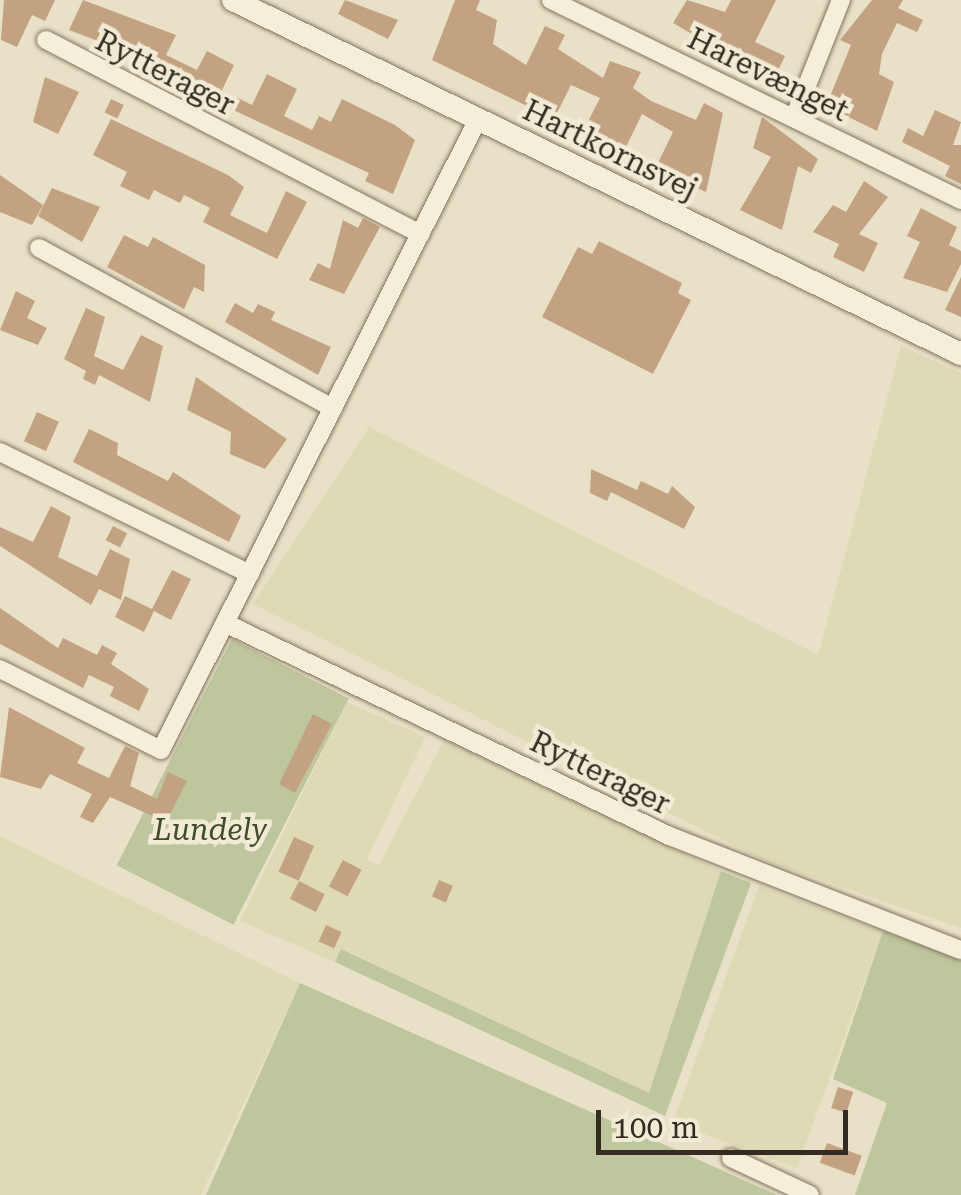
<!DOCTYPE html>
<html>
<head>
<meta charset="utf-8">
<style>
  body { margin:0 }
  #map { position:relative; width:961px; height:1195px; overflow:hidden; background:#e9e1c7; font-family:"Roboto Serif",serif }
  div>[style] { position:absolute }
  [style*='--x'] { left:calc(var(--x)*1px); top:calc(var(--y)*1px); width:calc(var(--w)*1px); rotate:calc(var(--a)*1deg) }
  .farmland>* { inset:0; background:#dddab5; transform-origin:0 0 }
  .green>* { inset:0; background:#bdc69c; transform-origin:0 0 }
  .building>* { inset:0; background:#c2a281; transform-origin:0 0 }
  .roads { filter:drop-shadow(0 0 2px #82745e) drop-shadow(0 0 2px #82745e) }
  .minor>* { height:18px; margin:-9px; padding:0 9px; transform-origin:9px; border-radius:9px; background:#f5efd9 }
  .tertiary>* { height:22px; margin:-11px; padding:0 11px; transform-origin:11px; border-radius:11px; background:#f5efd9 }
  span { translate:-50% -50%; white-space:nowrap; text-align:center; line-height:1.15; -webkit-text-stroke:9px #f1ebd6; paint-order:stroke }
  .street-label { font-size:30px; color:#342c20 }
  .park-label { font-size:30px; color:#424e29; font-style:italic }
  .scale { position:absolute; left:596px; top:1110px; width:252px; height:45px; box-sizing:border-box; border:5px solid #342c20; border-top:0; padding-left:12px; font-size:30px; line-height:35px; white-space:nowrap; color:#342c20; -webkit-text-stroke:8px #f1ebd6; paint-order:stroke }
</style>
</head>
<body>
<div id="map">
  <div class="farmland">
    <i style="clip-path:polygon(901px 346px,961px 373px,961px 928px,763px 860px,253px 604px,369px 427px,818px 655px)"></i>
    <i style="clip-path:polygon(347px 702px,425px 737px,367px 859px,379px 865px,444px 740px,721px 871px,649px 1093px,342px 949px,335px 962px,240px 921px)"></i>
    <i style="clip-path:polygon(0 836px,300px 983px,201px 1195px,0 1195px)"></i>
    <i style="left:759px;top:886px;width:132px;height:252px;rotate:20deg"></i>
  </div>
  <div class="green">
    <i style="left:232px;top:639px;width:131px;height:254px;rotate:27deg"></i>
    <i style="clip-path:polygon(721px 871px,751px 883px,665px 1116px,335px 962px,341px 949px,649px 1093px)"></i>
    <i style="clip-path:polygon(883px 931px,961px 960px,961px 1195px,855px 1195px,887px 1103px,833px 1079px)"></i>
    <i style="clip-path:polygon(300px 983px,681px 1152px,777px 1195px,206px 1195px)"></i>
  </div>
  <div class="building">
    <i style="clip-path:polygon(4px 0,55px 0,45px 21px,32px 15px,17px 47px,1px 40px)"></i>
    <i style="clip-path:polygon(83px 0,176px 35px,166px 55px,197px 70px,207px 51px,234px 65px,222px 90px,252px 105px,267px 74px,297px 89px,284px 116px,312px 130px,319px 116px,331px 122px,342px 99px,395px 125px,415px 140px,393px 194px,365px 181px,369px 173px,136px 65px,140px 57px,69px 30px)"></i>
    <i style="clip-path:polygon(345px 0,398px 20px,388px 39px,338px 14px)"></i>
    <i style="clip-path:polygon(455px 0,480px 0,476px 10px,497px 20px,493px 44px,526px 65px,545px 26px,565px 35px,558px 49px,603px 78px,610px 61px,641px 72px,633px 88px,651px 101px,696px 120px,704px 103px,723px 113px,706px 192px,655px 169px,673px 132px,642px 114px,623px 153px,582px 133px,600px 98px,571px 85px,554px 119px,432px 60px)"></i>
    <i style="clip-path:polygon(687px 0,725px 12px,731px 0,776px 0,755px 42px,785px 56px,773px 81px,718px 54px,713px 64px,690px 53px,697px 37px,673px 23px)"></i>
    <i style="clip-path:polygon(872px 0,903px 0,898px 8px,923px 20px,917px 32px,897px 23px,882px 54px,879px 74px,894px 82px,877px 131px,826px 106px,851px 45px,840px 40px)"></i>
    <i style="clip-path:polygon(45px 77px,79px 92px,58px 134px,33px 122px)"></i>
    <i style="left:111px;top:99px;width:14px;height:15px;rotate:25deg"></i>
    <i style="clip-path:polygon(935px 110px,961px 122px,953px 145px,961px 145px,961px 184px,945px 176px,950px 166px,902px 142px,908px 128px,923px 136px)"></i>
    <i style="clip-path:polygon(762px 117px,818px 159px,811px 173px,798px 166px,782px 230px,740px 210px,771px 157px,753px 148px)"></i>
    <i style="clip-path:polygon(111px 119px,228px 175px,244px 187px,230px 215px,267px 233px,286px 191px,307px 202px,277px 259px,203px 222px,210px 208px,184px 195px,180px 203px,154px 190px,149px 200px,120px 186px,127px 172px,93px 155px)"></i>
    <i style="clip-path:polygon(0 175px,43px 205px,32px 225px,0 212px)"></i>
    <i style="clip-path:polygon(864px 181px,888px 197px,859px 234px,878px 243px,864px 272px,833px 257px,839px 244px,813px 232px,833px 205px,846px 212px)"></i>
    <i style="clip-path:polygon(52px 188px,100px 207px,82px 242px,38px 216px)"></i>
    <i style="clip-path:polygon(921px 208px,957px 227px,949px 245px,961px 251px,961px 264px,947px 292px,903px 278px,920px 242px,907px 236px)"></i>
    <i style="clip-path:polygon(363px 218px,380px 227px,344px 294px,309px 280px,318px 263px,330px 269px,343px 220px,358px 228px)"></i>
    <i style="clip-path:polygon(124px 235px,148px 247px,153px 237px,205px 265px,204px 292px,194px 287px,184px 309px,107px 267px)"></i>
    <i style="clip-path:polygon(599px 241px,682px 283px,678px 293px,691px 300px,653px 374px,542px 317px,578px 247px,592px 254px)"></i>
    <i style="clip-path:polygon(961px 277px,961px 317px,945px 310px)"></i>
    <i style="clip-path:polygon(16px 291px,35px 301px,27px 318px,47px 328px,38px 345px,0 330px)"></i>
    <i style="clip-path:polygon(235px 303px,253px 313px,258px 304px,275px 312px,271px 320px,331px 347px,318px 375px,225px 322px)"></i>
    <i style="clip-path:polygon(86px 308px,105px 317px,94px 356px,123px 370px,141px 335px,163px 346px,150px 402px,99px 375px,95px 385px,83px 379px,86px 371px,64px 359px)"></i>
    <i style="clip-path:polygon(196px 377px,287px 439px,265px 469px,230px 454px,231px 432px,187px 410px)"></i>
    <i style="left:37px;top:412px;width:24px;height:32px;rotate:24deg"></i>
    <i style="clip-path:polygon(89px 429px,118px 443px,117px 455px,168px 481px,173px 472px,241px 516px,229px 542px,73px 462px)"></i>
    <i style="clip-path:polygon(591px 469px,637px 490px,641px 481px,668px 494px,672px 486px,695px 507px,684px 529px,611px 492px,607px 501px,590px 493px)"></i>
    <i style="clip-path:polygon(51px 506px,71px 517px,58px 557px,97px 576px,110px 549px,130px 559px,121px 600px,99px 589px,91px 605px,0 546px,0 527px,33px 542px)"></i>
    <i style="left:113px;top:526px;width:16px;height:16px;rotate:27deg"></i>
    <i style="clip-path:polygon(172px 570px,191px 579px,171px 620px,154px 611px,144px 632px,115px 617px,125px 596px,152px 609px)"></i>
    <i style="clip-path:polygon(0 608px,58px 648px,63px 638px,97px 655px,102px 645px,117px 653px,111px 664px,149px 689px,139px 711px,110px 696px,114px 687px,89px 675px,83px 688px,0 644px)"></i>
    <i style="clip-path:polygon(9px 707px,85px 748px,77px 763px,109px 778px,125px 746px,139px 753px,130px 786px,157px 799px,168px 772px,187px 781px,166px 822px,110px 797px,93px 823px,80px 817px,92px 794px,50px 774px,41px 789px,0 777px)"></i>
    <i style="clip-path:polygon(313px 714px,332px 724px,295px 793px,279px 784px)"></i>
    <i style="left:294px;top:837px;width:22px;height:38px;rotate:24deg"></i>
    <i style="left:343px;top:860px;width:21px;height:30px;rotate:28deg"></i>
    <i style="left:439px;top:880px;width:15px;height:18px;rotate:23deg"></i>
    <i style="left:299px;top:881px;width:29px;height:20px;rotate:27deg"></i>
    <i style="left:326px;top:925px;width:17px;height:18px;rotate:24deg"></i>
    <i style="left:838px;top:1087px;width:16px;height:22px;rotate:18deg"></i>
    <i style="left:827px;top:1143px;width:37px;height:21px;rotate:20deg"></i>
  </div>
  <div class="roads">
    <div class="minor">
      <i style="--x:551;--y:0;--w:456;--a:26"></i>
      <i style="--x:46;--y:40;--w:422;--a:27.4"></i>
      <i style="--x:794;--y:118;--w:127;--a:-68.3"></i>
      <i style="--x:39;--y:248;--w:335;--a:28.6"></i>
      <i style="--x:0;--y:452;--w:278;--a:26"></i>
      <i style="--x:225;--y:623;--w:496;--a:25.6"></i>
      <i style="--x:672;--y:837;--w:310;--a:21.4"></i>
      <i style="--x:0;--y:669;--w:180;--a:26.7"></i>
      <i style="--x:161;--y:750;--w:706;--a:-63.33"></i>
      <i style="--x:731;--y:1158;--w:87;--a:25.1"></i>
    </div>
    <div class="tertiary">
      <i style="--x:233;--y:0;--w:810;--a:25.93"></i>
    </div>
  </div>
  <div class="street-label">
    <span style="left:165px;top:73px;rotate:27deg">Rytterager</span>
    <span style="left:768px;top:75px;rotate:26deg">Harevænget</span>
    <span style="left:610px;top:150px;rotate:26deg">Hartkornsvej</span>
    <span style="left:600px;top:773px;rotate:26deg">Rytterager</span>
  </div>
  <div class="park-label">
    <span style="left:210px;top:830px">Lundely</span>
  </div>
  <div class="scale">100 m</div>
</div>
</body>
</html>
